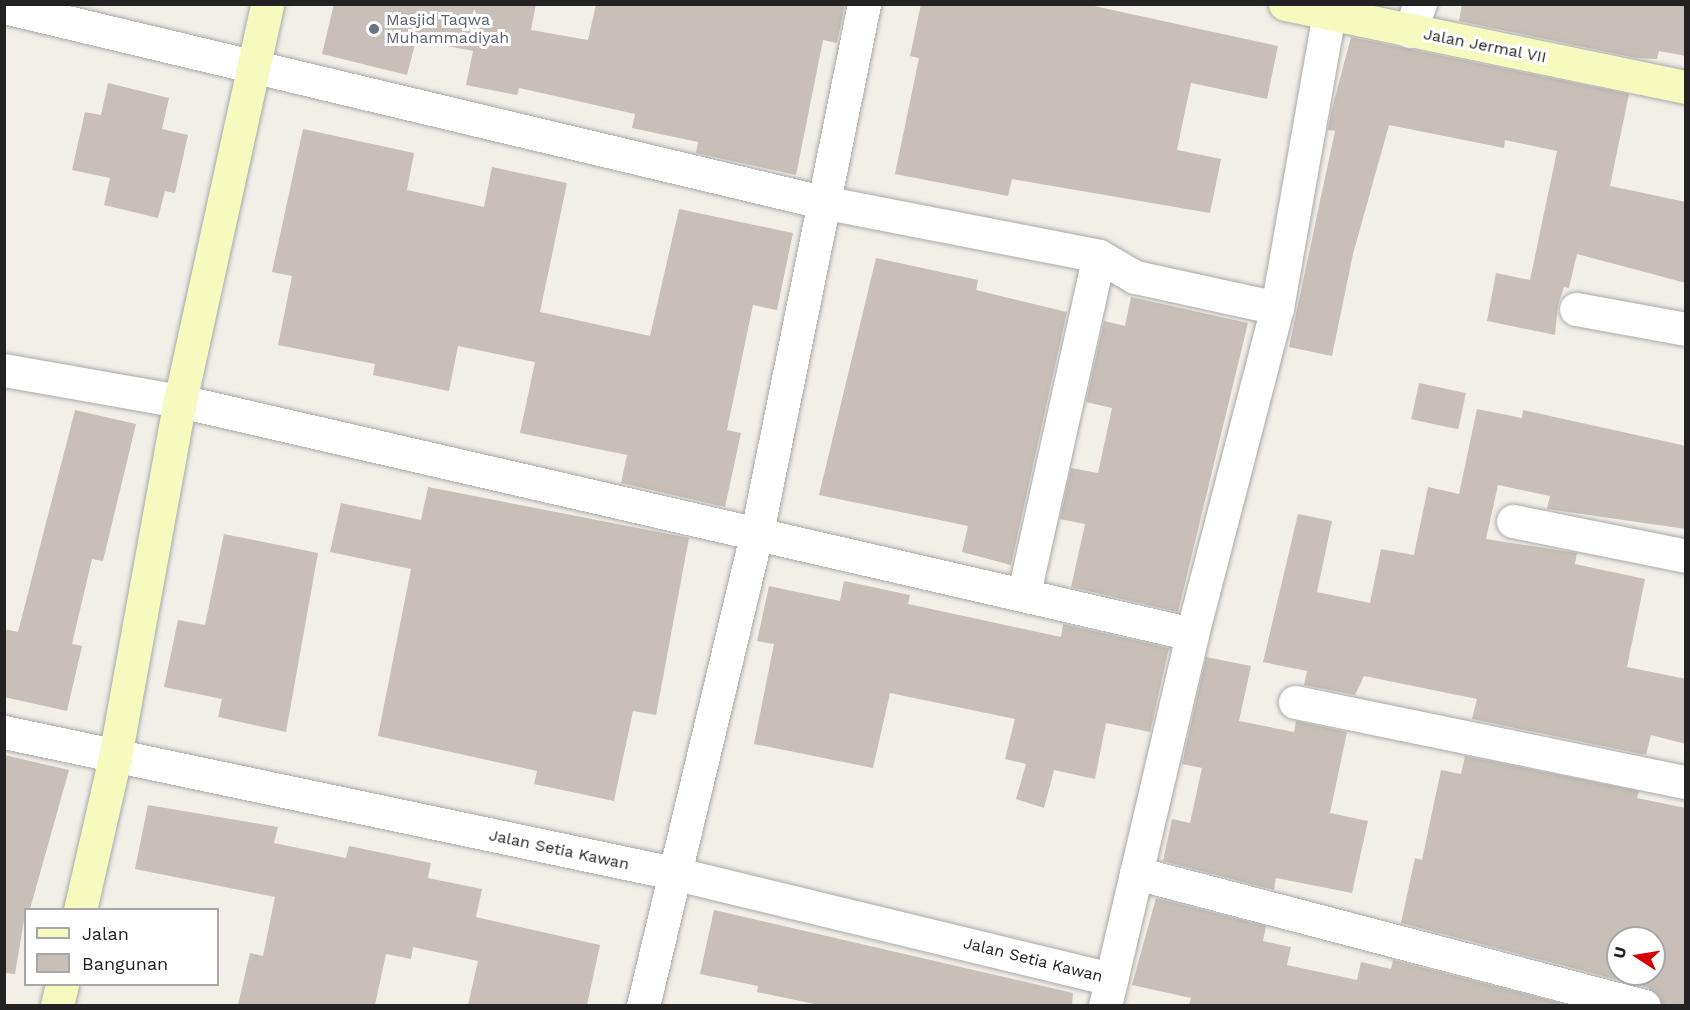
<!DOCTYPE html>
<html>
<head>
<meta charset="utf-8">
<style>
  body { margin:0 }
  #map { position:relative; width:1690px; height:1010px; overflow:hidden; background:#f2efe9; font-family:"Work Sans",sans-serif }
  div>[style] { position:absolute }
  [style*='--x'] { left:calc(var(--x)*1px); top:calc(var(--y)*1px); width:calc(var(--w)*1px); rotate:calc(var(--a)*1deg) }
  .building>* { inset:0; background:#c7bfb8; transform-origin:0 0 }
  .roads { filter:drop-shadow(0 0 2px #a9a9a9) drop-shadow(0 0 2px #a9a9a9) }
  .street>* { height:33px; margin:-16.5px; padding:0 16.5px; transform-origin:16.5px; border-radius:16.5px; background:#fff }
  .secondary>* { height:33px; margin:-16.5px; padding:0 16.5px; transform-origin:16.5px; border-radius:16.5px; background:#f7fabf }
  .dots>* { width:16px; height:16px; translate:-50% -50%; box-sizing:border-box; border:3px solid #fff; border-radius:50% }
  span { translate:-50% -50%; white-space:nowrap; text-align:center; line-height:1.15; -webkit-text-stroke:6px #fff; paint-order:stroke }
  .worship-label { font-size:16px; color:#5b616d }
  .left { translate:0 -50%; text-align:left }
  .street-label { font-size:16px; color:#222 }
  .frame { position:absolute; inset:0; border:6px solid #222; pointer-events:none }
  .legend { position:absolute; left:24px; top:908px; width:195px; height:78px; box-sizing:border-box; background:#fff; border:2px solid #a7a7a7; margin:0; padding:8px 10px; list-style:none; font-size:18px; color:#222 }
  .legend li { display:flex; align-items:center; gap:12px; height:30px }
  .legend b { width:30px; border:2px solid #a7a7a7 }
  .north { position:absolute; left:1606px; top:926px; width:60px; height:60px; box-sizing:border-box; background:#fff; border:2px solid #a7a7a7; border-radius:50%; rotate:282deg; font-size:16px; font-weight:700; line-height:24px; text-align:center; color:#222 }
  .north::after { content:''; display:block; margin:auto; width:21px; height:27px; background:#d40000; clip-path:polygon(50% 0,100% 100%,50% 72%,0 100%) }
</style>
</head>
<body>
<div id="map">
  <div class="building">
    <i style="clip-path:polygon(334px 4px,536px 4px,531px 30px,588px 40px,596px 4px,845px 4px,837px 43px,823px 40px,796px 175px,696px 153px,698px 142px,632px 128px,635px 114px,519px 88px,517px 95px,466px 85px,473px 51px,416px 40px,407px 75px,322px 54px)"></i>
    <i style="clip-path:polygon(921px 4px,1085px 4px,1278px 46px,1267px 99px,1191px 83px,1177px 150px,1221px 159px,1210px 213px,1012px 179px,1008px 196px,895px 174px,919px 58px,910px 56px)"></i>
    <i style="clip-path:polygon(1462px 4px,1686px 4px,1686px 56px,1659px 51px,1657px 59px,1636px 58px,1459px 21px)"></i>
    <i style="clip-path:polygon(1351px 37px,1629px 94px,1610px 186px,1686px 202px,1686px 283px,1577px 254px,1569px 288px,1564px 287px,1558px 305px,1555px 335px,1487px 321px,1496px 273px,1530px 280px,1557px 151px,1505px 140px,1504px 148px,1389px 125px,1353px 254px,1332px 356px,1289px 347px,1335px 131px,1328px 130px,1331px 113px)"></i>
    <i style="clip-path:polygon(108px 83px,169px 98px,162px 129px,188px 135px,175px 193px,165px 191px,158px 218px,104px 205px,110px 178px,72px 170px,85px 112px,101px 115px)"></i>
    <i style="clip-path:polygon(303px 129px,414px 153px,407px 190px,484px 207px,492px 167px,567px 183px,540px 312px,650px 336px,679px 209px,793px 233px,777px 310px,753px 305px,727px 430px,741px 433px,725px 507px,621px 483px,627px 455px,520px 433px,535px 362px,458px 346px,449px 391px,373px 375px,375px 364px,278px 345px,292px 276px,272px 272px)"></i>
    <i style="clip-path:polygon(876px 258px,978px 280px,976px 290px,1067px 312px,1011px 565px,962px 552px,968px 526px,819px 495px)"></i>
    <i style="clip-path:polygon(1131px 297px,1248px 323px,1178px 612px,1071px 587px,1085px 524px,1060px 519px,1071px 468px,1098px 473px,1112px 408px,1086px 402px,1104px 321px,1125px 326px)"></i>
    <i style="left:1419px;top:383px;width:48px;height:37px;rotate:12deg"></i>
    <i style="clip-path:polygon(1477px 409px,1522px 418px,1523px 410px,1686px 446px,1686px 529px,1547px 509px,1550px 496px,1498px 485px,1486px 539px,1577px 553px,1575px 564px,1645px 579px,1627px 667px,1686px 679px,1686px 744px,1651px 735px,1646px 755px,1472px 719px,1477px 699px,1364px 676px,1355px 695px,1304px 685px,1307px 671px,1263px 662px,1298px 514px,1332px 521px,1317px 592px,1370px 603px,1381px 549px,1414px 555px,1428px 487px,1459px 494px)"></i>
    <i style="clip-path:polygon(75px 410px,136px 424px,103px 561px,92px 559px,72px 644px,82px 646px,67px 711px,4px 697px,4px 629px,18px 632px)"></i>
    <i style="clip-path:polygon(428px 487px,689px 538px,656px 715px,633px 711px,614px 801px,534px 784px,537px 771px,378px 736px,411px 569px,330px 552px,341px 503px,421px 520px)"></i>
    <i style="clip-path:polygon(224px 534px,318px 553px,286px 732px,218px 717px,222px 699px,164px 687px,178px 620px,205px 625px)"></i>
    <i style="clip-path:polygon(844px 581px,910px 595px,908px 604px,1061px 637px,1063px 624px,1169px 648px,1150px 732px,1106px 723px,1095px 779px,1054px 770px,1044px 808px,1016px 799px,1026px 764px,1005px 759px,1015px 719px,890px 693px,873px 768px,754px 744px,774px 644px,757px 641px,769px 586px,840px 601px)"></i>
    <i style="clip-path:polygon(1206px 657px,1251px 666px,1239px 721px,1294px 732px,1296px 721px,1347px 732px,1330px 813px,1368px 821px,1352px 893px,1276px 878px,1274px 890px,1163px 861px,1172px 819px,1190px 823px,1202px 768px,1182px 764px)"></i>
    <i style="clip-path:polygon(4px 755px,69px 770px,30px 909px,26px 909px,15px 974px,4px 973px)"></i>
    <i style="clip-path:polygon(evenodd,1465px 756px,1639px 791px,1637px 798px,1686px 808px,1686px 1005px,1662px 1005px,1649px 988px,1401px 923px,1415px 858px,1422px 860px,1441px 770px,1461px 774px,1465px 756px,1618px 938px,1654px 938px,1654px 974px,1618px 974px,1618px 938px)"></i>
    <i style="clip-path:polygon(148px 805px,278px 827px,274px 843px,346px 858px,349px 846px,431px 863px,428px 878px,482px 889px,476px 917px,600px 945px,587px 1005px,468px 1005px,478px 961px,413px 947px,411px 959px,386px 954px,375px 1005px,238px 1005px,250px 953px,263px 956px,275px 897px,135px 869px)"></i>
    <i style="clip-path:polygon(1156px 898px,1266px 926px,1263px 941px,1291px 947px,1287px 965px,1357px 980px,1361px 962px,1391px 969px,1393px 960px,1568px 1005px,1189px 1005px,1191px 998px,1132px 985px)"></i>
    <i style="clip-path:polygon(714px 910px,1073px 993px,1072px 1005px,819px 1005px,757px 992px,758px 986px,700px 974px)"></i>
  </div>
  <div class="roads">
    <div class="street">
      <i style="--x:4;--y:7;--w:841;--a:13.41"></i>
      <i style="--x:822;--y:202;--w:282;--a:11"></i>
      <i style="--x:1099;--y:256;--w:42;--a:30.3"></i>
      <i style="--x:1135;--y:277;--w:145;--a:12.3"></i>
      <i style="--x:1410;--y:31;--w:29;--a:-70"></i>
      <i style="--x:1576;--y:309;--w:112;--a:10.3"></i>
      <i style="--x:4;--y:370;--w:179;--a:10"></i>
      <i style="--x:180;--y:401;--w:1038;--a:12.97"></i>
      <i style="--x:1513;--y:521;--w:177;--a:11.4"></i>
      <i style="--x:1024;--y:593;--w:345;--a:-77.5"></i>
      <i style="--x:1295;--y:702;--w:399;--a:11.6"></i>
      <i style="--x:4;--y:732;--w:684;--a:11.9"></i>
      <i style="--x:673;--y:873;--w:451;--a:13.6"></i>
      <i style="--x:1136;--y:873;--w:525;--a:14.67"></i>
      <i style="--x:643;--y:1006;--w:488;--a:-76.5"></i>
      <i style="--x:757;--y:532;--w:539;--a:-78.54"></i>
      <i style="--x:1105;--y:1006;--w:382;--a:-76.8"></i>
      <i style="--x:1192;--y:634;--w:337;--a:-75.4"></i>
      <i style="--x:1277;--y:308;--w:299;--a:-80"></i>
    </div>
    <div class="secondary">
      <i style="--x:1285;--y:4;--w:409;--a:11.7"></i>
      <i style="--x:80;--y:910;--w:157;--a:-77.1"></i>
      <i style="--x:115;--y:757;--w:362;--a:-79.7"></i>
      <i style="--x:180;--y:401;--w:406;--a:-77.6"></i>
      <i style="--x:57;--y:1006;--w:23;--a:-77"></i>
    </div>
  </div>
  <div class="dots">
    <i style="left:374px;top:29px;background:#6b7280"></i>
  </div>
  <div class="worship-label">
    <span class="left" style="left:386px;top:29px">Masjid Taqwa<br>Muhammadiyah</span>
  </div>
  <div class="street-label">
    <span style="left:1485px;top:46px;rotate:11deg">Jalan Jermal VII</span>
    <span style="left:559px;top:850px;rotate:12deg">Jalan Setia Kawan</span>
    <span style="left:1033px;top:960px;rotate:14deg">Jalan Setia Kawan</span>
  </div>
  <div class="frame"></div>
  <ul class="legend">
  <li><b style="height:8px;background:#f7fabf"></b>Jalan</li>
  <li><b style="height:16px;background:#c7bfb8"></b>Bangunan</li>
  </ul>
  <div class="north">U</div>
</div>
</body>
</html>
